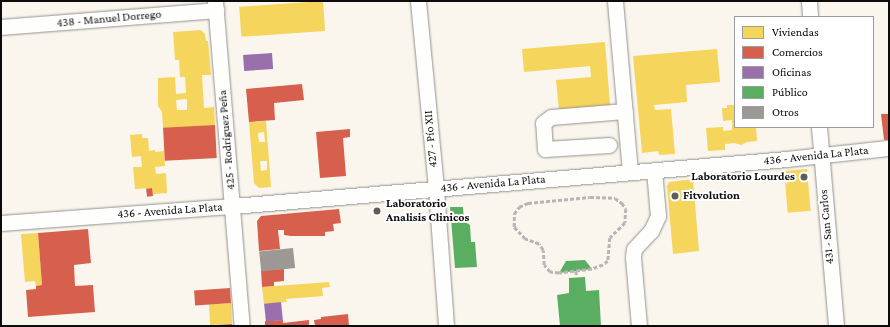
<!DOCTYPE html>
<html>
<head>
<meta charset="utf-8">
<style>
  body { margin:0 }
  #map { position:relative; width:890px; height:327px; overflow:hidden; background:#faf6ee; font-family:"Crimson Pro",serif }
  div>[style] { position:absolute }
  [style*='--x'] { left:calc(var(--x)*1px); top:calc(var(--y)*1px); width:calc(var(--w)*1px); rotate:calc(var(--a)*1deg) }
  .homes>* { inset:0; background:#f6d55c; transform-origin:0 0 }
  .shops>* { inset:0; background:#d6604d; transform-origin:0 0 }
  .offices>* { inset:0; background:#9970ab; transform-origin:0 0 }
  .public>* { inset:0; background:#5aae61 }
  .building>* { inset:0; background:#9c9894; transform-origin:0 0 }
  .path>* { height:2.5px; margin-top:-1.25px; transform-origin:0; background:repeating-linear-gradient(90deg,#b7b6b5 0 4px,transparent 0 6px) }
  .roads { filter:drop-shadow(0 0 1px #93918d) drop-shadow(0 0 1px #93918d) }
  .minor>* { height:15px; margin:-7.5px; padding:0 7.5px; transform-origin:7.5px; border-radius:7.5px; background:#fefefc }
  .dots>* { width:11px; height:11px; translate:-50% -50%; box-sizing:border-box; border:2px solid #fff; border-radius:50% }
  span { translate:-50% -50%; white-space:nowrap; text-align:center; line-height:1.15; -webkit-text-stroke:4px #fff; paint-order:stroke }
  .street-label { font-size:12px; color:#0b0b0b }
  .poi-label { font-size:12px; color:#0b0b0b; font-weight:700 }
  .right { translate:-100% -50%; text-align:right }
  .left { translate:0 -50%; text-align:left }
  .frame { position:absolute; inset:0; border:2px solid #0b0b0b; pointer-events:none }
  .legend { position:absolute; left:734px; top:16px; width:140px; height:112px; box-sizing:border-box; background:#fff; border:1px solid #9d9d9d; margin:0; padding:5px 7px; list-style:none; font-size:12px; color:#0b0b0b }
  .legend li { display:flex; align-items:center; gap:8px; height:20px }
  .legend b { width:20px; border:1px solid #9d9d9d }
</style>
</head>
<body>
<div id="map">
  <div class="homes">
    <i style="left:323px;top:1px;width:30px;height:84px;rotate:86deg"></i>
    <i style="clip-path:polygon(evenodd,201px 30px,205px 34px,206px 41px,208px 41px,211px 75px,202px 75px,204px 108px,214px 107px,215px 125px,163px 129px,162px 112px,158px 106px,158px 78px,175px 77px,176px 94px,186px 93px,185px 77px,180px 77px,179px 60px,175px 60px,173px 32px,201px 30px,187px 99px,187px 110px,177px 110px,176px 100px,187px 99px)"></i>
    <i style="clip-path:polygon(605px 42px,610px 105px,559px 110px,556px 80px,591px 77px,590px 66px,524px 72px,522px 49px)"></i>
    <i style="clip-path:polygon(717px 49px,720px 82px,686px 85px,687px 102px,654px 105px,655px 110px,671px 109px,675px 154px,659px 155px,658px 151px,642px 153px,633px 56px)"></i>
    <i style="clip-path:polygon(727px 105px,735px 105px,735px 127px,756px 128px,757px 141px,747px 142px,741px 145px,734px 143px,725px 144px,725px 150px,708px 151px,706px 128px,723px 127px,723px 131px,732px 130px,732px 120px,723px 121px,722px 108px,727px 108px)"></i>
    <i style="clip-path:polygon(evenodd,266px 121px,271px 187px,259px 188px,254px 183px,249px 122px,266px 121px,264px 132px,265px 142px,259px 142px,258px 133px,264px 132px,266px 121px,260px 161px,267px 161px,267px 170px,261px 171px,260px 161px)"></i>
    <i style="clip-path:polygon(142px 134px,142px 138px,148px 138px,149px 151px,155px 150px,155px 152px,164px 151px,165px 166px,155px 167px,156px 174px,166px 173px,167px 193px,152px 194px,152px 188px,135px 189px,133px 167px,142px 167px,141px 156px,132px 157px,130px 135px)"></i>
    <i style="left:807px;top:169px;width:42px;height:23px;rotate:85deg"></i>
    <i style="clip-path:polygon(693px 179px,699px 251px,673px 254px,667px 186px,669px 182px)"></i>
    <i style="clip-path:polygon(38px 233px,42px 285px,36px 286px,35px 281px,25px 282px,21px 234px)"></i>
    <i style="clip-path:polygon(329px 282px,330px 287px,322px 288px,323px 296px,286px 299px,287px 302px,264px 304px,262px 287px)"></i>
    <i style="left:231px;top:303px;width:21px;height:22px;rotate:87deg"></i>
  </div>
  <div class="shops">
    <i style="clip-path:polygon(302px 84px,304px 100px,274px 103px,275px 120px,249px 122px,246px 89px)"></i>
    <i style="clip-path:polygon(881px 114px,889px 114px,889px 140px,884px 140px)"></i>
    <i style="left:215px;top:125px;width:33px;height:52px;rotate:87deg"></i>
    <i style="clip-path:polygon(350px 129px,350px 137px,343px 138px,346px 176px,320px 178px,316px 132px)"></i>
    <i style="left:152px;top:188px;width:8px;height:6px;rotate:83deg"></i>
    <i style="clip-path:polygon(339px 209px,341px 223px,333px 224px,334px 231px,325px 232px,325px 236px,291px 236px,284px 235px,284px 230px,278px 230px,280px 249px,259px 251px,257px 221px,261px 216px)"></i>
    <i style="clip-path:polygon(88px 229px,91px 263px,74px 265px,75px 286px,93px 285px,95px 312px,28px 317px,26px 290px,36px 289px,36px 286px,42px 285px,38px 233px)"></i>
    <i style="clip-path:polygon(284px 269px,284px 281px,274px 282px,274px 286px,262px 287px,261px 270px)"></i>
    <i style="left:230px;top:288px;width:15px;height:36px;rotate:86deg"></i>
    <i style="clip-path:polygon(348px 314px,349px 326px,315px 326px,314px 320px,321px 319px,321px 317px)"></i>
    <i style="clip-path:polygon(283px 320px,283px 323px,309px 320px,309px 326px,265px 326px,265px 321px)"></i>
    <i style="clip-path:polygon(232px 324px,233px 326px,217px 326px,217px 325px)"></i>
  </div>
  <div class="offices">
    <i style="left:272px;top:53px;width:16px;height:29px;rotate:86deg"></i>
    <i style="left:281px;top:302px;width:18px;height:17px;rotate:84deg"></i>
  </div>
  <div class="public">
    <i style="clip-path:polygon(450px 207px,463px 207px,464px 221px,470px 225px,471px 242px,475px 242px,477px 267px,455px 268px)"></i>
    <i style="clip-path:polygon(585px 260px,592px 269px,559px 273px,566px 261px)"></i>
    <i style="clip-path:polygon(585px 277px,586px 291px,599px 290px,601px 326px,560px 326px,557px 295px,569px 293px,569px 278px)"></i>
  </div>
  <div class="building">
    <i style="left:293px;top:248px;width:20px;height:34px;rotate:84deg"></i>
  </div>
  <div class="path">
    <i style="--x:590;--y:197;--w:25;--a:2"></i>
    <i style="--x:615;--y:198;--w:9;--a:36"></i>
    <i style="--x:622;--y:203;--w:7;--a:56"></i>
    <i style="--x:626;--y:209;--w:14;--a:94"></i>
    <i style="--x:625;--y:223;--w:21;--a:135"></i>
    <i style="--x:610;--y:238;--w:23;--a:95"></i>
    <i style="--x:608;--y:261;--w:6;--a:141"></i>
    <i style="--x:603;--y:265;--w:12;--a:160"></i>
    <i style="--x:592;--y:269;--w:33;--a:173"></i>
    <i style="--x:559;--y:273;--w:9;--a:-174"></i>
    <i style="--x:550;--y:272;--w:9;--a:-131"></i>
    <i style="--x:544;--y:265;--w:15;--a:-94"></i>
    <i style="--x:543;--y:250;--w:7;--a:-124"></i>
    <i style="--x:539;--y:244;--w:15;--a:-160"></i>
    <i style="--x:525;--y:239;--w:16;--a:-133"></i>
    <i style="--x:514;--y:227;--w:13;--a:-90"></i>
    <i style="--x:514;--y:214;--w:9;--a:-54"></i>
    <i style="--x:519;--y:207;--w:10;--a:-24"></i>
    <i style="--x:528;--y:203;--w:62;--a:-5.5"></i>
    <i style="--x:576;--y:271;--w:6;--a:81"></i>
  </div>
  <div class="roads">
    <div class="minor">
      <i style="--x:215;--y:1;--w:326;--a:85.3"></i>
      <i style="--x:418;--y:1;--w:189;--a:84.5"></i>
      <i style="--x:436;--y:189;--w:137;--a:85.8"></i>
      <i style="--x:615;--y:1;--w:172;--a:85"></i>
      <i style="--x:809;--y:1;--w:16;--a:86"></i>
      <i style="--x:1;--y:27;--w:216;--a:-4.5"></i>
      <i style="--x:819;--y:127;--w:200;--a:85.1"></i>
      <i style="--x:609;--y:145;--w:64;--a:176.4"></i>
      <i style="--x:545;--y:149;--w:26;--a:-94"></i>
      <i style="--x:543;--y:123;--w:10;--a:-37"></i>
      <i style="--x:551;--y:117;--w:74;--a:-4.6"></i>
      <i style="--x:1;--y:223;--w:233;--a:-4.2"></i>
      <i style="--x:233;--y:206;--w:556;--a:-4.85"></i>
      <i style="--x:787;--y:159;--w:103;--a:-6.2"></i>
      <i style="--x:639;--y:326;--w:69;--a:-95"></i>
      <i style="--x:633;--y:257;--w:8;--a:-83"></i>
      <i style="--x:634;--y:249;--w:25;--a:-47"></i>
      <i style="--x:651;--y:231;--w:17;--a:-65"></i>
      <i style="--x:658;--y:216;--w:46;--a:-95"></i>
    </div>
  </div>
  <div class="dots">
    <i style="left:804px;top:177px;background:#5f5d5a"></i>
    <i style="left:675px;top:196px;background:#5f5d5a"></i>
    <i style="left:377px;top:211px;background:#5f5d5a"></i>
  </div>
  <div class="street-label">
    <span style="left:109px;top:19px;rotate:-5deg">438 - Manuel Dorrego</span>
    <span style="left:431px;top:139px;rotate:-95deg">427 - Pío XII</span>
    <span style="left:227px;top:140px;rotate:-95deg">425 - Rodríguez Peña</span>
    <span style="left:816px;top:156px;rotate:-6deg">436 - Avenida La Plata</span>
    <span style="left:493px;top:184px;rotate:-5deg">436 - Avenida La Plata</span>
    <span style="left:170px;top:211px;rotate:-4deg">436 - Avenida La Plata</span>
    <span style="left:827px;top:227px;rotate:-95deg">431 - San Carlos</span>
  </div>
  <div class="poi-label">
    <span class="right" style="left:795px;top:177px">Laboratorio Lourdes</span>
    <span class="left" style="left:683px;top:196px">Fitvolution</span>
    <span class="left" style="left:386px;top:211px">Laboratorio<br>Analisis Clinicos</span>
  </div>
  <div class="frame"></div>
  <ul class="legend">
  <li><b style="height:11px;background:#f6d55c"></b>Viviendas</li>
  <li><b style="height:11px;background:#d6604d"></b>Comercios</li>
  <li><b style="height:11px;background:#9970ab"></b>Oficinas</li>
  <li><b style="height:11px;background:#5aae61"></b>Público</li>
  <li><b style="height:11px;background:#9c9894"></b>Otros</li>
  </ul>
</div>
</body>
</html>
